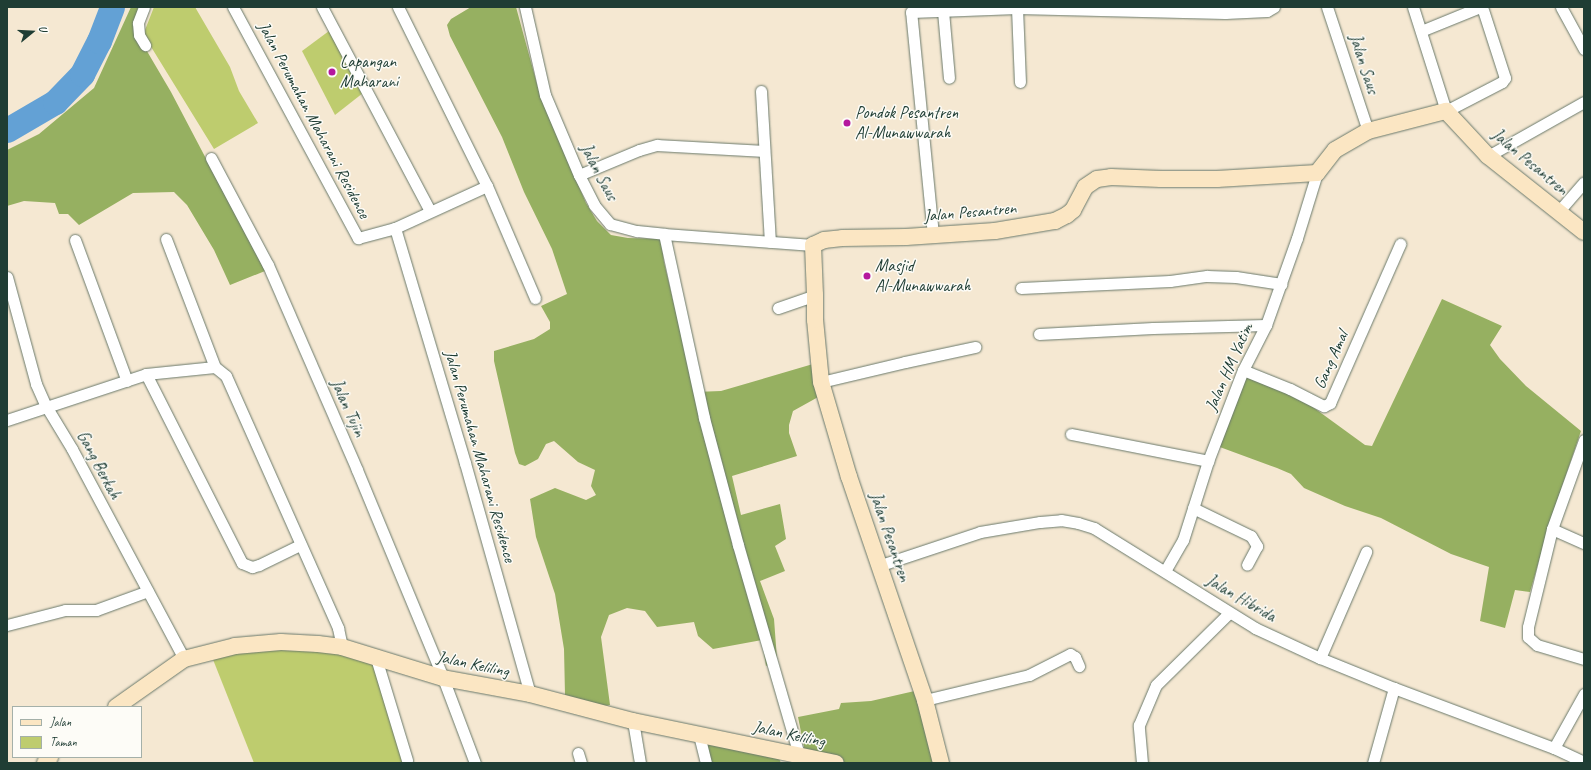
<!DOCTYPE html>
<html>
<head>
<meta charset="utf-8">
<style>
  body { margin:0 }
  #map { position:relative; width:1591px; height:770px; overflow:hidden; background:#f5e8d2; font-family:Caveat,sans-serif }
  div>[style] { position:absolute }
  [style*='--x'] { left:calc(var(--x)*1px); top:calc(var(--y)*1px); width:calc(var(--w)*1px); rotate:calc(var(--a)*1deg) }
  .green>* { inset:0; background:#becc6e }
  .forest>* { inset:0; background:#96b061 }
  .river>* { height:25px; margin:-12.5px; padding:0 12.5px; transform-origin:12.5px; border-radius:12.5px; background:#63a1d5 }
  .roads { filter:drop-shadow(0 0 1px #6a796b) drop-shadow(0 0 1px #6a796b) }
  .street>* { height:11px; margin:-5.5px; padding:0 5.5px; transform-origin:5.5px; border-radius:5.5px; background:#fff }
  .secondary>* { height:16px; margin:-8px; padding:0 8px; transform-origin:8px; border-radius:8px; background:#fbe6c3 }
  .dots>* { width:11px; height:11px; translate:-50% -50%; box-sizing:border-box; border:2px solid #fdfcf7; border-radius:50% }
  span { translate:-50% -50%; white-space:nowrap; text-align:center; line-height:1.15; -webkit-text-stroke:3px #fdfcf7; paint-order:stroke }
  .poi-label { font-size:17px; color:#1f3d34 }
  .left { translate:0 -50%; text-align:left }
  .street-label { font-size:17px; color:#1f3d34 }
  .frame { position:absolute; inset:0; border:8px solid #1f3d34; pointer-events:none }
  .legend { position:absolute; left:12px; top:706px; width:130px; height:52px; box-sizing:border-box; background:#fdfcf7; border:1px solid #a4b0a9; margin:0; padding:5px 7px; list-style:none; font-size:12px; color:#1f3d34 }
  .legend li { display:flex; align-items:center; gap:8px; height:20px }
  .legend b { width:20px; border:1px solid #a4b0a9 }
  .north { position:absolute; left:12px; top:12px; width:40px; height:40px; -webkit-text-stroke:3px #fdfcf7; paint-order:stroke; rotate:72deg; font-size:11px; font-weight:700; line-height:16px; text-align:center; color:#1f3d34 }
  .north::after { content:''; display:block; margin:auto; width:14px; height:18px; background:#1f3d34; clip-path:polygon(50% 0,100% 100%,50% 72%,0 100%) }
</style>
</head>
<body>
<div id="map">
  <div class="green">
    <i style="clip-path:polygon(154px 7px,195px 7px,230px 67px,239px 91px,258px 123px,214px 149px,145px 37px,145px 30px)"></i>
    <i style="clip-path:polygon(329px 31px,363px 93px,335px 115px,302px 51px)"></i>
    <i style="clip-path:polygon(302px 646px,372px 661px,404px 763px,254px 763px,212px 657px,257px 648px)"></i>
  </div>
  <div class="forest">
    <i style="clip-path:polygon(131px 7px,142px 7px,141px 41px,171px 92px,265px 271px,230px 285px,214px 250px,187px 205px,174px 192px,133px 193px,79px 225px,68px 214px,59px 214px,55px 203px,24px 201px,7px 206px,7px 150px,39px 134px,94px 88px)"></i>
    <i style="clip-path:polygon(471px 7px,516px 7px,540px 95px,586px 203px,597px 221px,611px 235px,628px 238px,661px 239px,664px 262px,695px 392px,721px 391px,813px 364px,820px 396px,793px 411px,789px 425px,789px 433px,797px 456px,732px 476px,741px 515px,780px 504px,786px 539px,775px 546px,785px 571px,760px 581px,774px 619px,777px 659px,766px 666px,762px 640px,713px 649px,698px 636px,694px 622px,657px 627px,645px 611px,627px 608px,609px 615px,601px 637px,610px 705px,597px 708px,565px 695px,564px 649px,555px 594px,536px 537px,530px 499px,555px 488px,586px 500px,596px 495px,591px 486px,595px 470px,578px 462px,554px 441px,546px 444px,538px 459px,525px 466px,519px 464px,515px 453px,494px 361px,494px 351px,534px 339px,550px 329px,550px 322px,541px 306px,567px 294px,552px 249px,524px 192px,502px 137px,450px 36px,447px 25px,451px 19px)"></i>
    <i style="clip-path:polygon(1442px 299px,1502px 326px,1490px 345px,1500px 359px,1526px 386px,1581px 431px,1551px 519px,1530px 592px,1515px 590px,1505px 628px,1480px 621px,1489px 567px,1451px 554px,1381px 518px,1345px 506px,1304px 488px,1291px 474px,1277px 468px,1217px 446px,1244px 375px,1299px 397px,1365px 445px,1372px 446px)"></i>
    <i style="clip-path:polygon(919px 690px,939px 763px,840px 763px,805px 752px,798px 717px,839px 709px,841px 703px,871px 701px)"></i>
    <i style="clip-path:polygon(704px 739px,778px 756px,781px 763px,709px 763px)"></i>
  </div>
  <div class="river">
    <i style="--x:7;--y:130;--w:56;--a:-30.3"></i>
    <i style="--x:55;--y:102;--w:39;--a:-46"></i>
    <i style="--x:82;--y:74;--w:37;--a:-63"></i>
    <i style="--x:99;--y:41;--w:36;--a:-69"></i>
  </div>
  <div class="roads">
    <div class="street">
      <i style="--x:144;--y:7;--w:17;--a:111"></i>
      <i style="--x:138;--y:23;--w:12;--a:85"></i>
      <i style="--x:139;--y:35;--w:12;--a:59"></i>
      <i style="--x:233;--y:7;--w:263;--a:61.6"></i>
      <i style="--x:358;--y:238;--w:38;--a:-15"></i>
      <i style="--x:395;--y:228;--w:101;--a:-24.5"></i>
      <i style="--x:322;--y:7;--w:231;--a:62.1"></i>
      <i style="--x:398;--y:7;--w:200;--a:63.6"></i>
      <i style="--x:487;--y:186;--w:122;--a:66.8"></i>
      <i style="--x:525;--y:7;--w:90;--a:77.2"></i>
      <i style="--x:545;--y:95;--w:87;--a:67"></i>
      <i style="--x:579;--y:175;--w:34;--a:63"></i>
      <i style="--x:594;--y:205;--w:25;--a:50"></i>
      <i style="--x:610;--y:224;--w:28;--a:15"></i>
      <i style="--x:637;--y:231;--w:27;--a:6"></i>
      <i style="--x:664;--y:234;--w:149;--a:4.2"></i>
      <i style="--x:1327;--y:7;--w:131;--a:71.7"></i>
      <i style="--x:1413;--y:7;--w:109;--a:72.4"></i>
      <i style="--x:1446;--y:111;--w:63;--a:-27.4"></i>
      <i style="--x:1502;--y:82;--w:5;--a:-53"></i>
      <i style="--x:1505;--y:78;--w:75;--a:-107.9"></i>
      <i style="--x:1561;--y:7;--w:48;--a:61.3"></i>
      <i style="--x:1017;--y:8;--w:74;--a:87.7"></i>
      <i style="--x:943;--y:11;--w:67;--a:84.9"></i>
      <i style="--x:1421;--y:31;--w:64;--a:-22.1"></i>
      <i style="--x:761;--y:91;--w:151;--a:86.6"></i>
      <i style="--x:1488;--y:156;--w:110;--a:-29.4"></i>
      <i style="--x:211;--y:158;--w:121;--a:62"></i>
      <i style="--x:268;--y:265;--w:223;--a:66.5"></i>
      <i style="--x:357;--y:470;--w:225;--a:67.5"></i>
      <i style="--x:443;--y:678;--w:91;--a:69.4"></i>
      <i style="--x:579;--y:175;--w:65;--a:-22.6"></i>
      <i style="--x:639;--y:150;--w:19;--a:-16"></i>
      <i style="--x:657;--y:145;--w:107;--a:3.2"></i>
      <i style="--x:1559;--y:211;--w:38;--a:-49"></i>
      <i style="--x:395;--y:228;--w:245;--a:73.4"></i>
      <i style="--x:465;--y:463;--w:240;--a:74.3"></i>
      <i style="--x:664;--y:234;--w:188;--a:77.7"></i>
      <i style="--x:704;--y:418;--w:131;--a:75"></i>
      <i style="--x:738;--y:545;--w:219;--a:73.8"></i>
      <i style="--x:933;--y:235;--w:224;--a:-95.6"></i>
      <i style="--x:911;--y:12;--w:106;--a:-2.2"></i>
      <i style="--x:1017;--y:8;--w:208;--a:1.4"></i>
      <i style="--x:1225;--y:13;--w:42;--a:-2.7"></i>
      <i style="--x:1267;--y:11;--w:8;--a:-30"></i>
      <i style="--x:166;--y:239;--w:137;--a:69.1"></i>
      <i style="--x:75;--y:240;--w:150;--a:69.8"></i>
      <i style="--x:7;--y:277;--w:111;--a:74.8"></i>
      <i style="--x:36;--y:384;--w:24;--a:66"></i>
      <i style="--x:46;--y:406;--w:50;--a:58.8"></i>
      <i style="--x:72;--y:449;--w:238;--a:61.9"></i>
      <i style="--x:1021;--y:288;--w:149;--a:-2.7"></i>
      <i style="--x:1170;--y:281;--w:37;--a:-8"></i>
      <i style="--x:1207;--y:276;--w:29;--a:2"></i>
      <i style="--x:1236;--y:277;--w:46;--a:8.8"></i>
      <i style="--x:778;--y:308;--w:39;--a:-19"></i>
      <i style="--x:1039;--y:334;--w:114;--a:-3"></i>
      <i style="--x:1153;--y:328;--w:113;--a:-1.5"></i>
      <i style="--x:1243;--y:370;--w:51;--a:22"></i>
      <i style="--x:1290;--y:389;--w:38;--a:27"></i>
      <i style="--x:1324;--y:406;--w:7;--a:-27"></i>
      <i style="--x:1330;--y:403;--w:174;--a:-66.2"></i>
      <i style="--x:146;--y:374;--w:212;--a:63.1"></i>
      <i style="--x:242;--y:563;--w:11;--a:22"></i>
      <i style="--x:252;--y:567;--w:7;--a:-16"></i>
      <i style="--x:259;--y:565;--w:46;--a:-26"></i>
      <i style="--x:821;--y:382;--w:86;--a:-13.4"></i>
      <i style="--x:905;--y:362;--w:72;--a:-12.1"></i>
      <i style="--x:7;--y:420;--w:146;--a:-18.3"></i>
      <i style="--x:146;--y:374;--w:69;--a:-5.8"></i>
      <i style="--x:215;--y:367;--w:14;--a:39"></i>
      <i style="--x:226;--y:376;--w:276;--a:66"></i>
      <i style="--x:338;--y:628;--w:19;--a:78"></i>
      <i style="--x:1071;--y:434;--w:140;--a:11.1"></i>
      <i style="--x:1584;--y:440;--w:95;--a:109.8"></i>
      <i style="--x:1552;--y:529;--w:101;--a:103.8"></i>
      <i style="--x:1528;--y:627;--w:10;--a:90"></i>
      <i style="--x:1528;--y:637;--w:12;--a:42"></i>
      <i style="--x:1537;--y:645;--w:49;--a:16.6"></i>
      <i style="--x:1193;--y:508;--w:64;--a:25.8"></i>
      <i style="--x:1251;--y:536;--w:12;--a:59"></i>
      <i style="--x:1257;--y:546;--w:21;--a:118"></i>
      <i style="--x:1552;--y:529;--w:35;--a:24"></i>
      <i style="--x:881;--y:565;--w:104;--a:-18.4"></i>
      <i style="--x:980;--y:532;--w:61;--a:-9.5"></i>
      <i style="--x:1040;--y:522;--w:21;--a:-5"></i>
      <i style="--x:1061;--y:520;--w:17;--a:10"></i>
      <i style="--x:1078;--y:523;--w:17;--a:17"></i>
      <i style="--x:1094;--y:528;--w:190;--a:31.8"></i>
      <i style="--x:1255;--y:628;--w:72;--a:24.8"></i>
      <i style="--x:1320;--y:658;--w:80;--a:22.1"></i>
      <i style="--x:1394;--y:688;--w:171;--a:20.6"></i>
      <i style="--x:1554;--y:748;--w:33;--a:25"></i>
      <i style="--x:1165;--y:571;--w:36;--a:-60"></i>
      <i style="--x:1183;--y:540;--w:83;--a:-72.4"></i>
      <i style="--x:1208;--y:461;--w:97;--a:-69"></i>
      <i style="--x:1243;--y:370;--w:51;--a:-62.9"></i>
      <i style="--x:1266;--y:325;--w:92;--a:-70.4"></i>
      <i style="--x:1297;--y:238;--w:68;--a:-72.9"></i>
      <i style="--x:7;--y:625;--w:60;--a:-14.5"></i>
      <i style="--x:65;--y:610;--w:31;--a:0"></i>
      <i style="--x:96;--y:610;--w:55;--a:-20.1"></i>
      <i style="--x:376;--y:658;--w:107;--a:73.1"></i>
      <i style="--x:1320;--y:658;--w:116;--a:-66.5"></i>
      <i style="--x:925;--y:700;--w:107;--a:-13.5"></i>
      <i style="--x:1029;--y:675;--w:46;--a:-27.1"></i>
      <i style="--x:1070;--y:654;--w:6;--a:31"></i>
      <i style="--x:1075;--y:657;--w:10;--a:66"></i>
      <i style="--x:633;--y:721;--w:43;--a:80.5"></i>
      <i style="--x:699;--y:735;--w:29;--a:76"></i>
      <i style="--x:1554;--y:748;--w:62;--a:-60.9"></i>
      <i style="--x:578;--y:753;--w:10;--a:73"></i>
      <i style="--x:1142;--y:763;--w:38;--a:-95"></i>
      <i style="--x:1139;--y:725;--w:43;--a:-67"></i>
      <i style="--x:1156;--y:685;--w:103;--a:-44.6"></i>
      <i style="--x:1373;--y:763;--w:78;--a:-74.4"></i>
    </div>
    <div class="secondary">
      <i style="--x:116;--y:707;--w:83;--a:-35.2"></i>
      <i style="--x:184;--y:659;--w:53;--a:-14.3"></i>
      <i style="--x:235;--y:646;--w:46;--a:-5"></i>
      <i style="--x:281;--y:642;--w:37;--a:3"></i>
      <i style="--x:318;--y:644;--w:24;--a:7"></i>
      <i style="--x:342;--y:647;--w:106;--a:17.1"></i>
      <i style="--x:443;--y:678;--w:88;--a:10.4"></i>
      <i style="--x:530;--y:694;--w:106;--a:14.7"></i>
      <i style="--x:633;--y:721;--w:207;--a:11.7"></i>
      <i style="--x:45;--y:763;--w:8;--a:-50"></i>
      <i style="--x:941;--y:763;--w:65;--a:-104.3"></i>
      <i style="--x:925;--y:700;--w:236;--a:-108.8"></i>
      <i style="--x:849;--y:477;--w:99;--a:-106.4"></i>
      <i style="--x:821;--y:382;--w:62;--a:-95.5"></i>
      <i style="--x:815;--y:320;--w:25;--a:-90"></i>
      <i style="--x:815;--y:295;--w:50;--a:-92.3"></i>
      <i style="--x:813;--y:245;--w:12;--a:-24"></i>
      <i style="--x:824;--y:240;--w:18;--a:-6"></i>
      <i style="--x:842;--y:238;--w:64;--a:-0.9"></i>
      <i style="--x:906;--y:237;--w:89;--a:-3.9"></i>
      <i style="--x:995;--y:231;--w:61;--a:-9.5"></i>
      <i style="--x:1055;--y:221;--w:13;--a:-27"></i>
      <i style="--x:1067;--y:215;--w:8;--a:-40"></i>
      <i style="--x:1073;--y:210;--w:26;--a:-62"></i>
      <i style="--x:1085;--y:187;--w:14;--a:-34"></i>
      <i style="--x:1097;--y:179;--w:14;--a:-8"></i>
      <i style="--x:1111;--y:177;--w:50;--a:2.3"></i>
      <i style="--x:1161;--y:179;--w:56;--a:0"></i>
      <i style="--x:1217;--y:179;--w:100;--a:-3.4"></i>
      <i style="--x:1317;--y:173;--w:29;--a:-52"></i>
      <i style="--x:1335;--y:150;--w:38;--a:-30"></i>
      <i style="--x:1368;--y:131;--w:81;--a:-14.4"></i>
      <i style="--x:1446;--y:111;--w:62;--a:47"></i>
      <i style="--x:1488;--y:156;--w:122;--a:38.4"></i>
    </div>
  </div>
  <div class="dots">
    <i style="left:332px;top:72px;background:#b5179e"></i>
    <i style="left:847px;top:123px;background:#b5179e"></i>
    <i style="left:867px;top:276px;background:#b5179e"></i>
  </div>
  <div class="poi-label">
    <span class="left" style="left:340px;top:72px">Lapangan<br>Maharani</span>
    <span class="left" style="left:855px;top:123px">Pondok Pesantren<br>Al-Munawwarah</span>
    <span class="left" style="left:875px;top:276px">Masjid<br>Al-Munawwarah</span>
  </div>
  <div class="street-label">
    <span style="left:1364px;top:64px;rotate:72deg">Jalan Saus</span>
    <span style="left:314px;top:120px;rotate:62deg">Jalan Perumahan Maharani Residence</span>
    <span style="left:1530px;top:162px;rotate:40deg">Jalan Pesantren</span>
    <span style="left:599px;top:172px;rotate:62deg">Jalan Saus</span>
    <span style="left:970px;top:212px;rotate:-5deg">Jalan Pesantren</span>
    <span style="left:1331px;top:360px;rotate:-66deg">Gang Amal</span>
    <span style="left:1229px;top:367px;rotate:-66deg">Jalan HM Yatim</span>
    <span style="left:348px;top:408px;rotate:66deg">Jalan Tujin</span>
    <span style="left:480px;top:456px;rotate:74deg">Jalan Perumahan Maharani Residence</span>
    <span style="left:99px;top:465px;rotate:62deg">Gang Berkah</span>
    <span style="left:890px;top:537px;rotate:71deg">Jalan Pesantren</span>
    <span style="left:1241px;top:598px;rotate:30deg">Jalan Hibrida</span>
    <span style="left:473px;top:664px;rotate:12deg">Jalan Keliling</span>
    <span style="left:789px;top:734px;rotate:12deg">Jalan Keliling</span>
  </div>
  <div class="frame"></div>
  <ul class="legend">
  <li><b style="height:5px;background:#fbe6c3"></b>Jalan</li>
  <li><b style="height:11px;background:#becc6e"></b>Taman</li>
  </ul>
  <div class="north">U</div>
</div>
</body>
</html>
